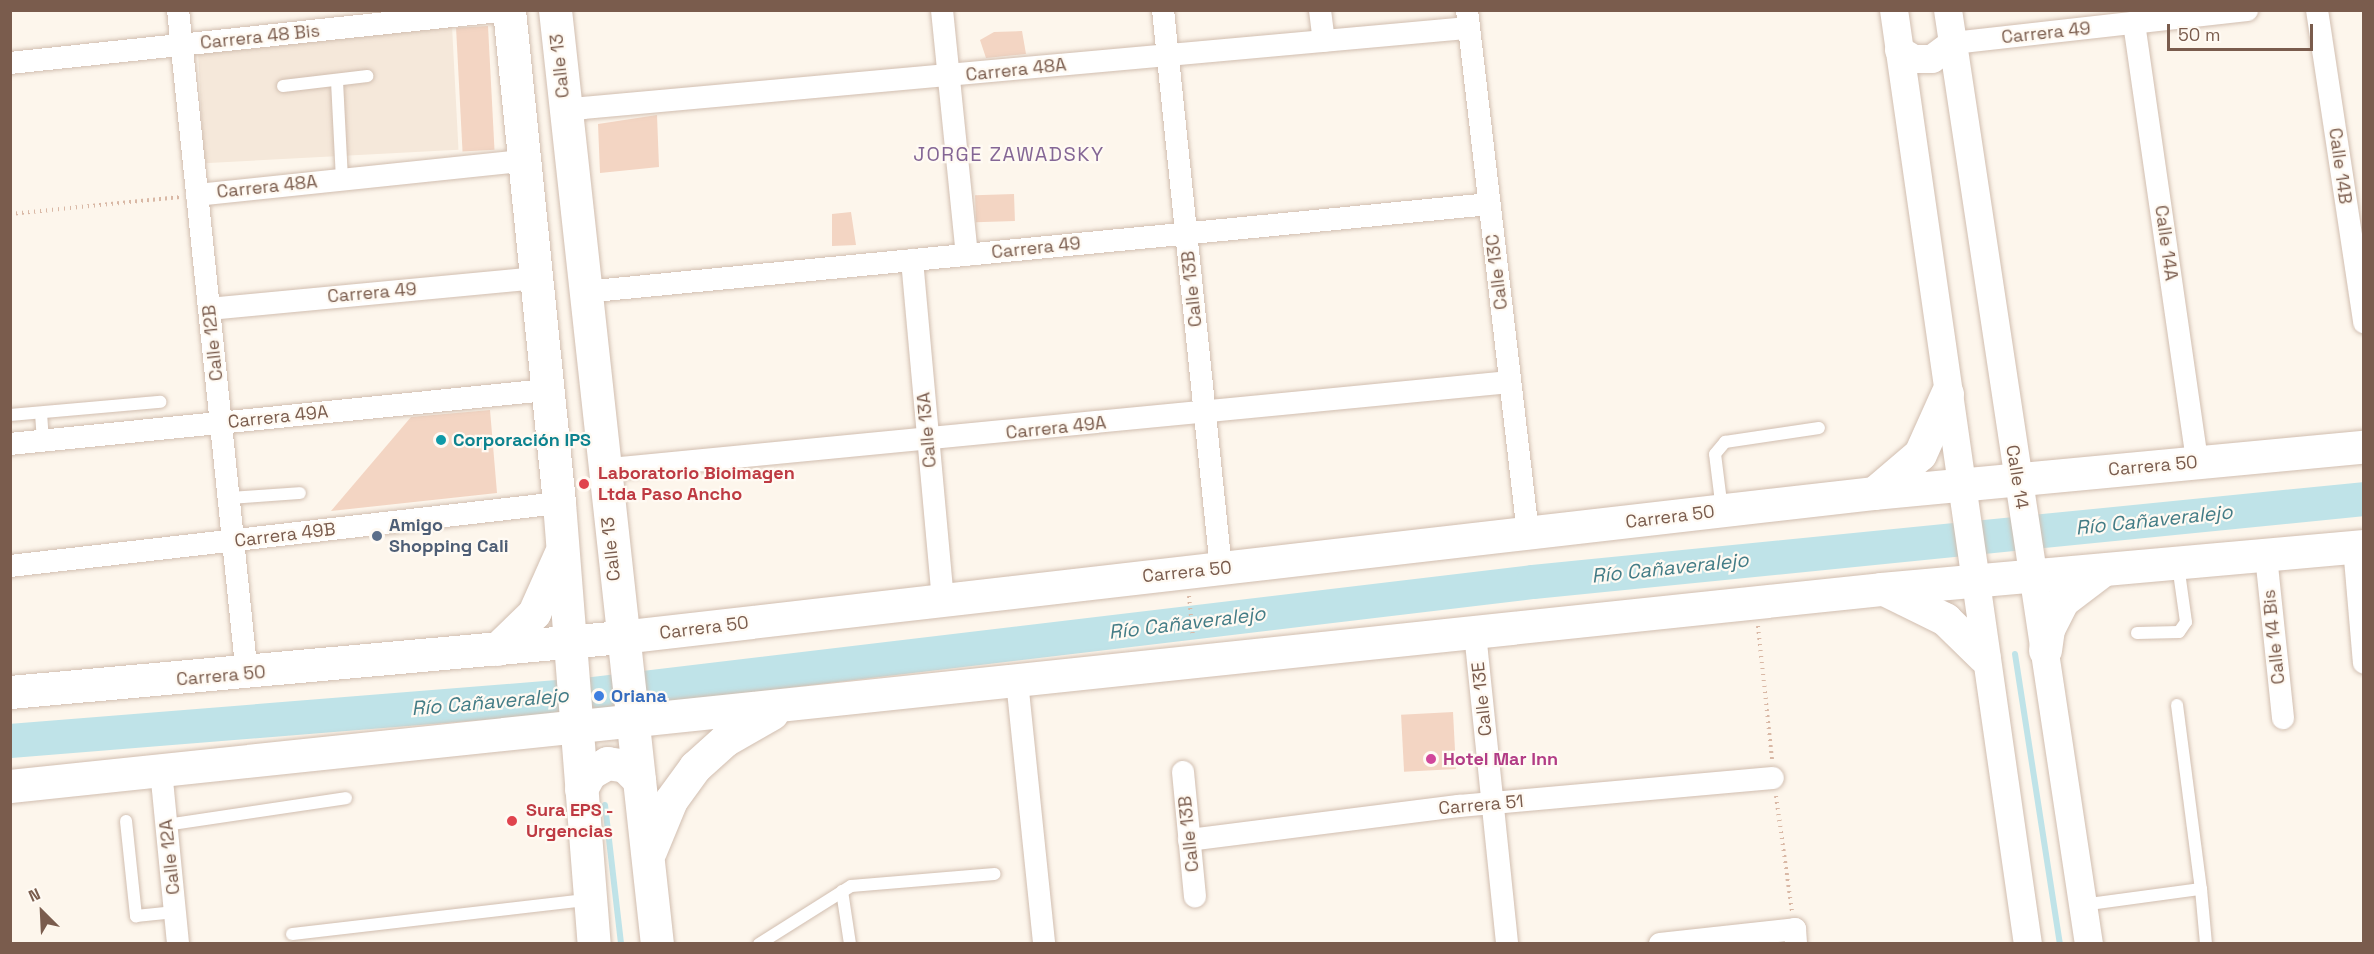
<!DOCTYPE html>
<html>
<head>
<meta charset="utf-8">
<style>
  body { margin:0 }
  #map { position:relative; width:2374px; height:954px; overflow:hidden; background:#fdf6ec; font-family:"Space Grotesk",sans-serif }
  div>[style] { position:absolute }
  [style*='--x'] { left:calc(var(--x)*1px); top:calc(var(--y)*1px); width:calc(var(--w)*1px); rotate:calc(var(--a)*1deg) }
  .residential>* { inset:0; background:#f5e8da; transform-origin:0 0 }
  .stream>* { height:6px; margin:-3px; padding:0 3px; transform-origin:3px; border-radius:3px; background:#bfe3e8 }
  .river>* { height:34px; margin:-17px; padding:0 17px; transform-origin:17px; border-radius:17px; background:#bfe3e8 }
  .building>* { inset:0; background:#f3d5c3; transform-origin:0 0 }
  .path>* { height:4px; margin-top:-2px; transform-origin:0; background:repeating-linear-gradient(90deg,#d9b8a5 0 1.5px,transparent 0 6px) }
  .roads { filter:drop-shadow(0 0 2px #d1beb0) drop-shadow(0 0 2px #d1beb0) }
  .service>* { height:12px; margin:-6px; padding:0 6px; transform-origin:6px; border-radius:6px; background:#fff }
  .minor>* { height:22px; margin:-11px; padding:0 11px; transform-origin:11px; border-radius:11px; background:#fff }
  .tertiary>* { height:28px; margin:-14px; padding:0 14px; transform-origin:14px; border-radius:14px; background:#fff }
  .secondary>* { height:33px; margin:-16.5px; padding:0 16.5px; transform-origin:16.5px; border-radius:16.5px; background:#fff }
  .dots>* { width:16px; height:16px; translate:-50% -50%; box-sizing:border-box; border:3px solid #fffaf3; border-radius:50% }
  span { translate:-50% -50%; white-space:nowrap; text-align:center; line-height:1.15; -webkit-text-stroke:4.5px #fffaf3; paint-order:stroke }
  .street-label { font-size:18px; color:#7a5c4d }
  .culture-label { font-size:18px; color:#0d838f; font-weight:700 }
  .left { translate:0 -50%; text-align:left }
  .health-label { font-size:18px; color:#be3a42; font-weight:700 }
  .service-label { font-size:18px; color:#4e5e75; font-weight:700 }
  .shop-label { font-size:18px; color:#366cbe; font-weight:700 }
  .hotel-label { font-size:18px; color:#b23c85; font-weight:700 }
  .neighbourhood-label { font-size:20px; color:#846695; letter-spacing:1.5px }
  .water-label { font-size:20px; color:#437c86; font-style:italic }
  .frame { position:absolute; inset:0; border:12px solid #7a5c4d; pointer-events:none }
  .north { position:absolute; left:12px; top:882px; width:60px; height:60px; -webkit-text-stroke:4px #fffaf3; paint-order:stroke; rotate:336deg; font-size:16px; font-weight:700; line-height:24px; text-align:center; color:#7a5c4d }
  .north::after { content:''; display:block; margin:auto; width:21px; height:27px; background:#7a5c4d; clip-path:polygon(50% 0,100% 100%,50% 72%,0 100%) }
  .scale { position:absolute; left:2167px; top:24px; width:146px; height:27px; box-sizing:border-box; border:3px solid #7a5c4d; border-top:0; padding-left:8px; font-size:18px; line-height:21px; white-space:nowrap; color:#7a5c4d; -webkit-text-stroke:4px #fffaf3; paint-order:stroke }
</style>
</head>
<body>
<div id="map">
  <div class="residential">
    <i style="left:452px;top:26px;width:124px;height:255px;rotate:87deg"></i>
  </div>
  <div class="stream">
    <i style="--x:2015;--y:654;--w:293;--a:81.2"></i>
    <i style="--x:605;--y:805;--w:140;--a:83.4"></i>
  </div>
  <div class="river">
    <i style="--x:10;--y:741;--w:586;--a:-4.6"></i>
    <i style="--x:594;--y:694;--w:946;--a:-6.8"></i>
    <i style="--x:1533;--y:582;--w:835;--a:-5.7"></i>
  </div>
  <div class="building">
    <i style="left:488px;top:26px;width:124px;height:32px;rotate:87deg"></i>
    <i style="clip-path:polygon(1022px 31px,1026px 54px,986px 58px,980px 40px,994px 32px)"></i>
    <i style="clip-path:polygon(657px 115px,659px 167px,600px 173px,598px 124px)"></i>
    <i style="left:1014px;top:194px;width:27px;height:39px;rotate:88deg"></i>
    <i style="clip-path:polygon(851px 212px,856px 245px,832px 246px,832px 214px)"></i>
    <i style="clip-path:polygon(490px 410px,497px 493px,331px 511px,411px 417px)"></i>
    <i style="left:1453px;top:712px;width:57px;height:52px;rotate:87deg"></i>
  </div>
  <div class="path">
    <i style="--x:10;--y:214;--w:171;--a:-5.7"></i>
    <i style="--x:1189;--y:596;--w:41;--a:84.4"></i>
    <i style="--x:1758;--y:626;--w:134;--a:84"></i>
    <i style="--x:1776;--y:796;--w:116;--a:82.1"></i>
  </div>
  <div class="roads">
    <div class="service">
      <i style="--x:337;--y:81;--w:98;--a:87.1"></i>
      <i style="--x:283;--y:86;--w:85;--a:-6.8"></i>
      <i style="--x:41;--y:413;--w:28;--a:86"></i>
      <i style="--x:10;--y:415;--w:151;--a:-5"></i>
      <i style="--x:229;--y:498;--w:71;--a:-4"></i>
      <i style="--x:1722;--y:510;--w:56;--a:-97.1"></i>
      <i style="--x:1715;--y:454;--w:16;--a:-50"></i>
      <i style="--x:1725;--y:442;--w:95;--a:-8.5"></i>
      <i style="--x:2137;--y:633;--w:42;--a:-1.4"></i>
      <i style="--x:2179;--y:632;--w:12;--a:-55"></i>
      <i style="--x:2186;--y:622;--w:58;--a:-98"></i>
      <i style="--x:2177;--y:705;--w:186;--a:82.6"></i>
      <i style="--x:126;--y:821;--w:96;--a:84"></i>
      <i style="--x:136;--y:916;--w:39;--a:-6"></i>
      <i style="--x:166;--y:825;--w:182;--a:-8.5"></i>
      <i style="--x:842;--y:891;--w:54;--a:81.4"></i>
      <i style="--x:2082;--y:905;--w:120;--a:-7.7"></i>
      <i style="--x:2201;--y:889;--w:55;--a:84.8"></i>
      <i style="--x:292;--y:934;--w:298;--a:-6.6"></i>
      <i style="--x:759;--y:944;--w:109;--a:-32.2"></i>
      <i style="--x:851;--y:886;--w:144;--a:-4.8"></i>
    </div>
    <div class="minor">
      <i style="--x:178;--y:10;--w:669;--a:84.08"></i>
      <i style="--x:942;--y:10;--w:246;--a:84.2"></i>
      <i style="--x:1163;--y:10;--w:561;--a:84.07"></i>
      <i style="--x:1320;--y:10;--w:31;--a:83"></i>
      <i style="--x:1467;--y:10;--w:527;--a:83.35"></i>
      <i style="--x:2317;--y:10;--w:316;--a:81.4"></i>
      <i style="--x:2134;--y:23;--w:443;--a:81.8"></i>
      <i style="--x:1953;--y:43;--w:296;--a:-6.4"></i>
      <i style="--x:10;--y:63;--w:502;--a:-6.06"></i>
      <i style="--x:565;--y:114;--w:19;--a:-18"></i>
      <i style="--x:583;--y:108;--w:889;--a:-5.17"></i>
      <i style="--x:197;--y:195;--w:328;--a:-6"></i>
      <i style="--x:912;--y:260;--w:341;--a:84.8"></i>
      <i style="--x:584;--y:292;--w:909;--a:-5.55"></i>
      <i style="--x:209;--y:309;--w:327;--a:-5.4"></i>
      <i style="--x:10;--y:444;--w:539;--a:-5.75"></i>
      <i style="--x:603;--y:475;--w:19;--a:-21"></i>
      <i style="--x:621;--y:468;--w:893;--a:-5.53"></i>
      <i style="--x:2354;--y:547;--w:116;--a:85.1"></i>
      <i style="--x:2266;--y:556;--w:163;--a:84"></i>
      <i style="--x:10;--y:566;--w:553;--a:-6.55"></i>
      <i style="--x:1475;--y:633;--w:313;--a:84.1"></i>
      <i style="--x:1017;--y:681;--w:264;--a:84.1"></i>
      <i style="--x:161;--y:770;--w:175;--a:84.4"></i>
      <i style="--x:1183;--y:772;--w:125;--a:84.5"></i>
      <i style="--x:1189;--y:840;--w:272;--a:-7.2"></i>
      <i style="--x:1459;--y:806;--w:315;--a:-5.1"></i>
      <i style="--x:1660;--y:944;--w:136;--a:-6.3"></i>
      <i style="--x:1795;--y:929;--w:15;--a:86"></i>
    </div>
    <div class="tertiary">
      <i style="--x:1894;--y:10;--w:944;--a:81.84"></i>
      <i style="--x:1948;--y:10;--w:945;--a:81.42"></i>
      <i style="--x:1899;--y:50;--w:17;--a:31"></i>
      <i style="--x:1914;--y:59;--w:18;--a:0"></i>
      <i style="--x:1932;--y:59;--w:26;--a:-37"></i>
    </div>
    <div class="secondary">
      <i style="--x:509;--y:10;--w:496;--a:84.2"></i>
      <i style="--x:559;--y:503;--w:442;--a:85.5"></i>
      <i style="--x:555;--y:10;--w:940;--a:83.77"></i>
      <i style="--x:1874;--y:493;--w:60;--a:-40.3"></i>
      <i style="--x:1920;--y:454;--w:66;--a:-65.8"></i>
      <i style="--x:1888;--y:591;--w:64;--a:26.2"></i>
      <i style="--x:1945;--y:619;--w:54;--a:44.3"></i>
      <i style="--x:497;--y:649;--w:52;--a:-44.2"></i>
      <i style="--x:534;--y:613;--w:64;--a:-65.9"></i>
      <i style="--x:2045;--y:650;--w:21;--a:-82"></i>
      <i style="--x:2048;--y:629;--w:31;--a:-63"></i>
      <i style="--x:2062;--y:601;--w:48;--a:-37.3"></i>
      <i style="--x:10;--y:692;--w:613;--a:-5.14"></i>
      <i style="--x:621;--y:637;--w:1260;--a:-6.56"></i>
      <i style="--x:1873;--y:493;--w:493;--a:-5.4"></i>
      <i style="--x:10;--y:786;--w:1881;--a:-6.01"></i>
      <i style="--x:1881;--y:589;--w:485;--a:-5.1"></i>
      <i style="--x:581;--y:789;--w:18;--a:-61"></i>
      <i style="--x:590;--y:773;--w:20;--a:-30"></i>
      <i style="--x:607;--y:763;--w:18;--a:9"></i>
      <i style="--x:625;--y:766;--w:20;--a:45"></i>
      <i style="--x:650;--y:851;--w:55;--a:-67.6"></i>
      <i style="--x:671;--y:800;--w:41;--a:-54"></i>
      <i style="--x:695;--y:767;--w:40;--a:-42"></i>
      <i style="--x:725;--y:740;--w:54;--a:-29.9"></i>
    </div>
  </div>
  <div class="dots">
    <i style="left:441px;top:440px;background:#0f9aa8"></i>
    <i style="left:584px;top:484px;background:#e0444e"></i>
    <i style="left:377px;top:536px;background:#5c6f8a"></i>
    <i style="left:599px;top:696px;background:#3f7fe0"></i>
    <i style="left:1431px;top:759px;background:#d1479c"></i>
    <i style="left:512px;top:821px;background:#e0444e"></i>
  </div>
  <div class="street-label">
    <span style="left:2046px;top:33px;rotate:-6deg">Carrera 49</span>
    <span style="left:260px;top:37px;rotate:-6deg">Carrera 48 Bis</span>
    <span style="left:560px;top:66px;rotate:-96deg">Calle 13</span>
    <span style="left:1016px;top:70px;rotate:-6deg">Carrera 48A</span>
    <span style="left:2340px;top:166px;rotate:82deg">Calle 14B</span>
    <span style="left:267px;top:187px;rotate:-6deg">Carrera 48A</span>
    <span style="left:2166px;top:243px;rotate:82deg">Calle 14A</span>
    <span style="left:1036px;top:248px;rotate:-6deg">Carrera 49</span>
    <span style="left:1497px;top:272px;rotate:-97deg">Calle 13C</span>
    <span style="left:1192px;top:289px;rotate:-96deg">Calle 13B</span>
    <span style="left:372px;top:293px;rotate:-5deg">Carrera 49</span>
    <span style="left:213px;top:343px;rotate:-96deg">Calle 12B</span>
    <span style="left:278px;top:417px;rotate:-6deg">Carrera 49A</span>
    <span style="left:1056px;top:428px;rotate:-6deg">Carrera 49A</span>
    <span style="left:927px;top:430px;rotate:-95deg">Calle 13A</span>
    <span style="left:2153px;top:466px;rotate:-5deg">Carrera 50</span>
    <span style="left:2017px;top:477px;rotate:81deg">Calle 14</span>
    <span style="left:1670px;top:517px;rotate:-7deg">Carrera 50</span>
    <span style="left:285px;top:535px;rotate:-7deg">Carrera 49B</span>
    <span style="left:611px;top:549px;rotate:-96deg">Calle 13</span>
    <span style="left:1187px;top:572px;rotate:-6deg">Carrera 50</span>
    <span style="left:704px;top:628px;rotate:-7deg">Carrera 50</span>
    <span style="left:2274px;top:637px;rotate:-96deg">Calle 14 Bis</span>
    <span style="left:221px;top:676px;rotate:-5deg">Carrera 50</span>
    <span style="left:1482px;top:699px;rotate:-96deg">Calle 13E</span>
    <span style="left:1481px;top:805px;rotate:-5deg">Carrera 51</span>
    <span style="left:1189px;top:834px;rotate:-96deg">Calle 13B</span>
    <span style="left:170px;top:857px;rotate:-96deg">Calle 12A</span>
  </div>
  <div class="culture-label">
    <span class="left" style="left:453px;top:440px">Corporación IPS</span>
  </div>
  <div class="health-label">
    <span class="left" style="left:598px;top:484px">Laboratorio Bioimagen<br>Ltda Paso Ancho</span>
    <span class="left" style="left:526px;top:821px">Sura EPS -<br>Urgencias</span>
  </div>
  <div class="service-label">
    <span class="left" style="left:389px;top:536px">Amigo<br>Shopping Cali</span>
  </div>
  <div class="shop-label">
    <span class="left" style="left:611px;top:696px">Oriana</span>
  </div>
  <div class="hotel-label">
    <span class="left" style="left:1443px;top:759px">Hotel Mar Inn</span>
  </div>
  <div class="neighbourhood-label">
    <span style="left:1009px;top:154px">JORGE ZAWADSKY</span>
  </div>
  <div class="water-label">
    <span style="left:2154px;top:520px;rotate:-6deg">Río Cañaveralejo</span>
    <span style="left:1670px;top:568px;rotate:-6deg">Río Cañaveralejo</span>
    <span style="left:1187px;top:623px;rotate:-7deg">Río Cañaveralejo</span>
    <span style="left:490px;top:702px;rotate:-5deg">Río Cañaveralejo</span>
  </div>
  <div class="frame"></div>
  <div class="north">N</div>
  <div class="scale">50 m</div>
</div>
</body>
</html>
